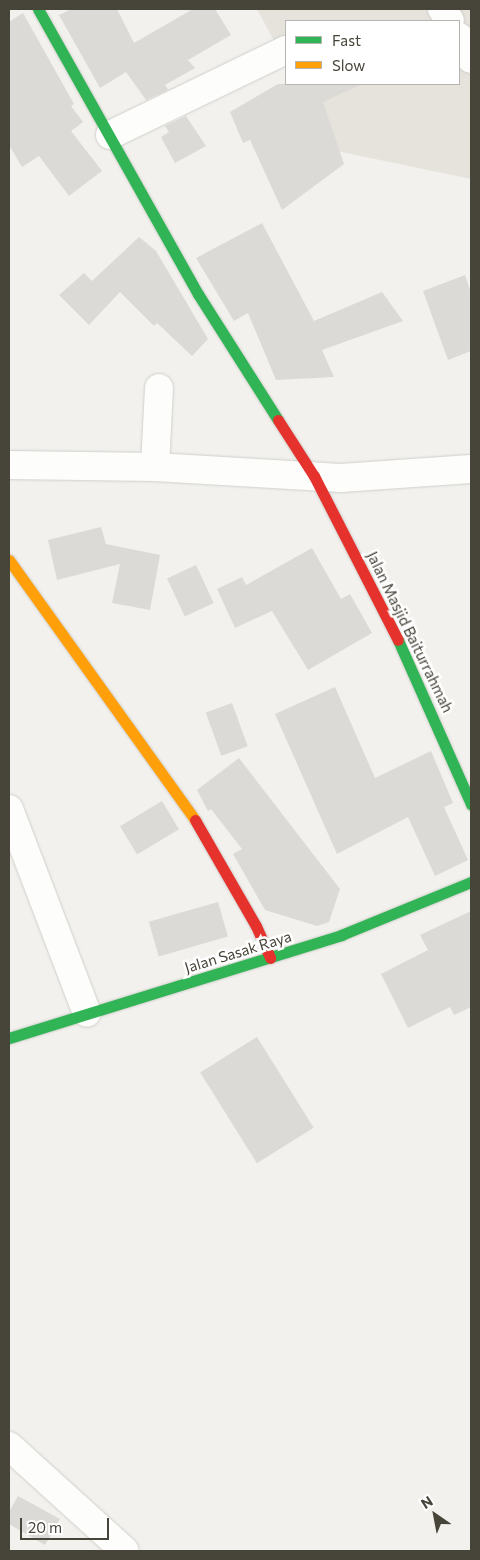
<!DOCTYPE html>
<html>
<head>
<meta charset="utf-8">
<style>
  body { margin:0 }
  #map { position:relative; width:480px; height:1560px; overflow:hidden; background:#f2f1ed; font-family:Commissioner,sans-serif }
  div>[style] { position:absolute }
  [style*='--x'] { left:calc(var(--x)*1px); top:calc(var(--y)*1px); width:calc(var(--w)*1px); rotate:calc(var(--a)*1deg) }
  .residential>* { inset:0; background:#e5e3db }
  .building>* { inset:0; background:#dcdad6; transform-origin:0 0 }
  .roads { filter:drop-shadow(0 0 1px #d0cfcb) drop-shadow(0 0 1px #d0cfcb) }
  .street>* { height:28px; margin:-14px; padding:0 14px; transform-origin:14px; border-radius:14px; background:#fdfdfc }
  .fast>* { height:11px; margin:-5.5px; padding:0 5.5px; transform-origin:5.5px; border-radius:5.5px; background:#30b455 }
  .slow>* { height:11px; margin:-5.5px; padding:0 5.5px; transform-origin:5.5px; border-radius:5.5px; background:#ff9f0a }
  .jam>* { height:11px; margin:-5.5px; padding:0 5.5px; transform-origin:5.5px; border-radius:5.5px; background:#e5322d }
  span { translate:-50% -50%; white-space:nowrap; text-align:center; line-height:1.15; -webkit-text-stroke:5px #fff; paint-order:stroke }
  .street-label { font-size:15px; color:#474439 }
  .frame { position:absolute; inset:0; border:10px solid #474439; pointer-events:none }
  .legend { position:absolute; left:285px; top:20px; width:175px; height:65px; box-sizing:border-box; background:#fff; border:1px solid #b5b4b0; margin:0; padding:6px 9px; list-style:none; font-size:15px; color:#474439 }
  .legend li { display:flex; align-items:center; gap:10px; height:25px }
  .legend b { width:25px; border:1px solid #b5b4b0 }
  .north { position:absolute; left:410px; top:1490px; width:50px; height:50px; -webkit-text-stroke:4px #fff; paint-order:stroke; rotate:327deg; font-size:14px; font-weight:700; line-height:20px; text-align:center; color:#474439 }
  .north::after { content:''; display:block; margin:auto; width:18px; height:22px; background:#474439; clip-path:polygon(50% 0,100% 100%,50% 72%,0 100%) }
  .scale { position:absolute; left:20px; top:1518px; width:89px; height:22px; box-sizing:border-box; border:2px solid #474439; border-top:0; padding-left:6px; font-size:15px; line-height:18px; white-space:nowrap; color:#474439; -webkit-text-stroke:4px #fff; paint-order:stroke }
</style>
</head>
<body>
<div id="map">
  <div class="residential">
    <i style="clip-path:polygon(257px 9px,471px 9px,471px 179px,332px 150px,297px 84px,459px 84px,459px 21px,286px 21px,286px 63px)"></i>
  </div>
  <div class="building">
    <i style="clip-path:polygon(72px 9px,117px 9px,134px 43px,193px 9px,215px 9px,231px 35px,188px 60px,195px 68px,165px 85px,168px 90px,146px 100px,126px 72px,100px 88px,59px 15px)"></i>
    <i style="clip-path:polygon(23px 13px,74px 104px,71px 106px,83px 122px,71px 131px,102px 171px,69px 196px,39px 156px,22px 167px,9px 145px,9px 22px)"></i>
    <i style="clip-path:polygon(278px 84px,362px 84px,323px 102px,344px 164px,282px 210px,250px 140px,243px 143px,230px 112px)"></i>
    <i style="clip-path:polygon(186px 116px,206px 146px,175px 163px,161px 137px,169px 132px,165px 126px)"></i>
    <i style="clip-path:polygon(262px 223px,314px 321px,382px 292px,403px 321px,322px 350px,334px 377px,276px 380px,248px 313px,234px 321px,196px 258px)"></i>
    <i style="clip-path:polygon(139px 237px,156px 251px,208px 339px,192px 356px,157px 323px,154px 326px,120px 292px,89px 325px,59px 295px,84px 273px,92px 281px)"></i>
    <i style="clip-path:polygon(465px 275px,471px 293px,471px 351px,448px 360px,423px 291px)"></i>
    <i style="clip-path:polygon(101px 527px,106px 544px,160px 555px,150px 610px,112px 603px,120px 564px,57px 580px,48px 540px)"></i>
    <i style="clip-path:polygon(312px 548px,341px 599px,350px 594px,372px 633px,308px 670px,272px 611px,235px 628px,217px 589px,242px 577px,246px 585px)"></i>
    <i style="left:196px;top:565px;width:42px;height:32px;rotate:65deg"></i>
    <i style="clip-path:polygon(335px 687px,375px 778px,431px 751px,453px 803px,444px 807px,468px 860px,435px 876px,408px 817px,337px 854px,275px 714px)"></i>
    <i style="left:232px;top:703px;width:46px;height:28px;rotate:70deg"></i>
    <i style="clip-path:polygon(239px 758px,340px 889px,329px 922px,317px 926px,265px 910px,233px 854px,242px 849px,211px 809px,208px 811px,197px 790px)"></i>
    <i style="left:162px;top:801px;width:33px;height:49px;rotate:59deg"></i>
    <i style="left:218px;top:902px;width:36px;height:72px;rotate:74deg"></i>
    <i style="clip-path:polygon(471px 911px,471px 1007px,454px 1015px,450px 1007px,408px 1028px,381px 974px,428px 950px,420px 935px)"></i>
    <i style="left:257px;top:1037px;width:107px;height:67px;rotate:58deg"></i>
    <i style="clip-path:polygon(18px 1496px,60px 1519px,45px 1545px,9px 1524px,9px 1512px)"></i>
  </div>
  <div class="roads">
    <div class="street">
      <i style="--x:442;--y:9;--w:14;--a:56"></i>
      <i style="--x:459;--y:37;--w:25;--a:61"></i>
      <i style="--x:110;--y:135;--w:195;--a:-25.8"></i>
      <i style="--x:9;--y:465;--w:146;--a:0.8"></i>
      <i style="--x:155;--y:467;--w:186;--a:3.4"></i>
      <i style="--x:341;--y:478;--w:130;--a:-4"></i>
      <i style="--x:155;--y:467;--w:79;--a:-87.1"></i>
      <i style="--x:9;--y:809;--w:218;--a:69.1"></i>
      <i style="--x:9;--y:1446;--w:156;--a:42.2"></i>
    </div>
    <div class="fast">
      <i style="--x:38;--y:9;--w:327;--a:60.7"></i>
      <i style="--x:198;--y:294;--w:149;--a:57.6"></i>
      <i style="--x:398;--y:640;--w:180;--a:66"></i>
      <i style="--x:9;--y:1038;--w:348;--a:-17.2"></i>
      <i style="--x:341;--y:935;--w:140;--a:-22.2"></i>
    </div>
    <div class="slow">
      <i style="--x:9;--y:560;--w:320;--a:54.4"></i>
    </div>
    <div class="jam">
      <i style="--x:278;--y:420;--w:67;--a:57.3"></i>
      <i style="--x:314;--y:476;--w:184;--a:62.9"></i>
      <i style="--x:195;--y:820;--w:122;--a:60.1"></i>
      <i style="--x:256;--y:926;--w:35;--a:66"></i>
    </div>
  </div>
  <div class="street-label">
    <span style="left:410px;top:632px;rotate:64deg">Jalan Masjid Baiturrahmah</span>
    <span style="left:238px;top:952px;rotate:-17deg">Jalan Sasak Raya</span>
  </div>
  <div class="frame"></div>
  <ul class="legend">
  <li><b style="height:6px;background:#30b455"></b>Fast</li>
  <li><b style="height:6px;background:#ff9f0a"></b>Slow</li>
  </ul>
  <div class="north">N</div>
  <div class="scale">20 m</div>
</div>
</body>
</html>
